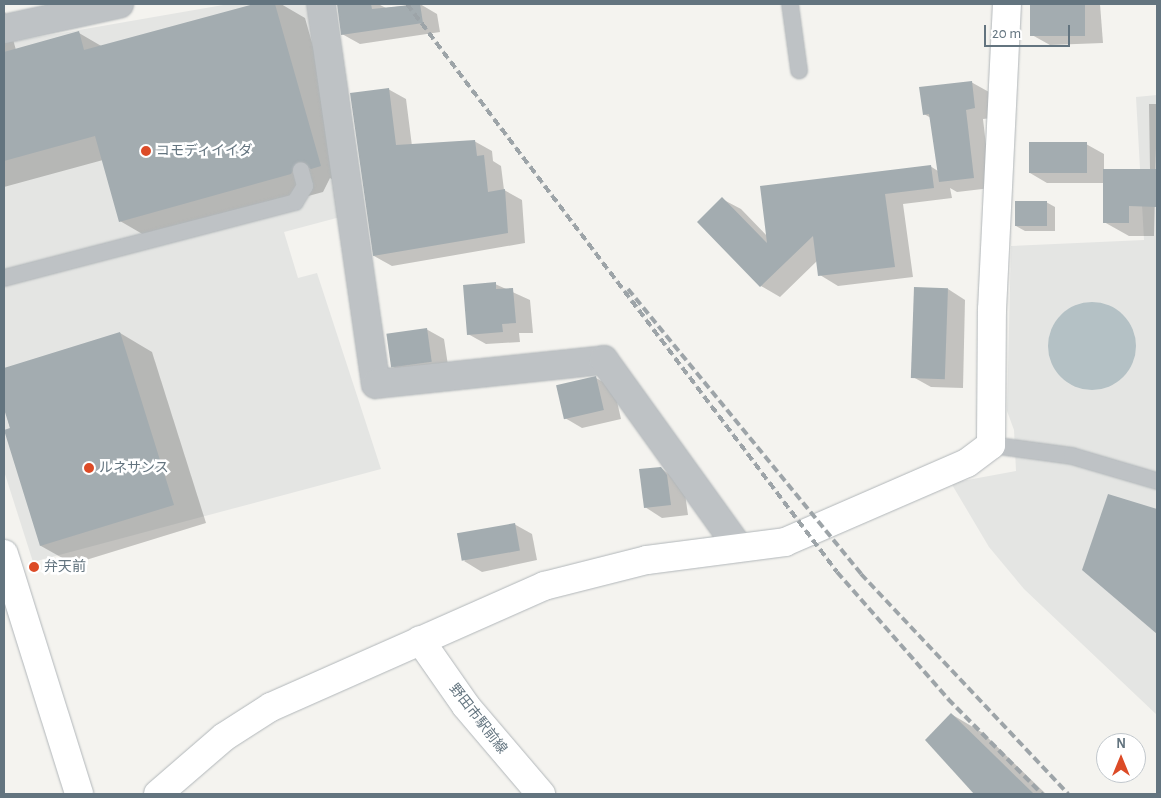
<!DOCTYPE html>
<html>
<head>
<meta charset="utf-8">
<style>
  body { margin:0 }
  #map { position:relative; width:1161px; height:798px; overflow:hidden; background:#f4f3ef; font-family:"Alegreya Sans","Noto Sans JP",sans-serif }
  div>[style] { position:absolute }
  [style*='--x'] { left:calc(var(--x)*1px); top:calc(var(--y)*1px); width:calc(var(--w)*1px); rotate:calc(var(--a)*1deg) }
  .built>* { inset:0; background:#e4e5e3 }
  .water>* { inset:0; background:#b4c1c5 }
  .round { border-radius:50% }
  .shadow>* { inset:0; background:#0003 }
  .building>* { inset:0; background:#a3acb0; transform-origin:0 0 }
  .roads { filter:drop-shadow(0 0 1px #b1b6b9) drop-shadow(0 0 1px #b1b6b9) }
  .lane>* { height:16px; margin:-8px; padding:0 8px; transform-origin:8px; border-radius:8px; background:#bec2c5 }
  .street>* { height:28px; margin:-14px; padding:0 14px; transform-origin:14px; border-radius:14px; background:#bec2c5 }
  .secondary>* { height:28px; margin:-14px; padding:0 14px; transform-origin:14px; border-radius:14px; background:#fff }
  .rail>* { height:4px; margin-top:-2px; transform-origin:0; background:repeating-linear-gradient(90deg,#9da4a8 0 8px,transparent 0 12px) }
  .dots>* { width:14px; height:14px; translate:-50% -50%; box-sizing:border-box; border:2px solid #fff; border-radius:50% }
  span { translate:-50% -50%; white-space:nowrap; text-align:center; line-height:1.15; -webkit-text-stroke:5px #fff; paint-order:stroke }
  .poi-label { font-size:14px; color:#63747f }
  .left { translate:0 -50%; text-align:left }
  .street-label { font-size:14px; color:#63747f }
  .frame { position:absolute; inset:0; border:5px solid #63747f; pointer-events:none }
  .north { position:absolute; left:1096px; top:733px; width:50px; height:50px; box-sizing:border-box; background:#fff; border:1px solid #c1c7cc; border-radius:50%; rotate:0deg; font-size:14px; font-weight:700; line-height:20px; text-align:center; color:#63747f }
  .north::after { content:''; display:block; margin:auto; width:18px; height:22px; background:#dc4b27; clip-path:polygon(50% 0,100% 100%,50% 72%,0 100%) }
  .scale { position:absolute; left:984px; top:25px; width:86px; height:22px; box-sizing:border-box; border:2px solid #63747f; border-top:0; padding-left:6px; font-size:15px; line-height:18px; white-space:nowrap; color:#63747f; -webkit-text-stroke:4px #fff; paint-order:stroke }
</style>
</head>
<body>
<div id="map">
  <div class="built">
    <i style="clip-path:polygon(229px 4px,311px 4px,344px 216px,284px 232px,298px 278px,317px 273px,381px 469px,33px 562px,4px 471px,4px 43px)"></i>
    <i style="clip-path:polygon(1157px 95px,1157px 715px,1024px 589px,989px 547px,951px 483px,1016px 471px,1014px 430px,1007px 411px,1011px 246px,1144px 240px,1136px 97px)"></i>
  </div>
  <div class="water">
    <i class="round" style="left:1048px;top:302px;width:88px;height:88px"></i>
  </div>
  <div class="shadow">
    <i style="clip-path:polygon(259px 4px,281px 4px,305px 18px,352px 184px,343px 186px,330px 178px,323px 192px,151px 239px,120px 221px,103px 160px,4px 187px,4px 8px,16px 50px,79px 33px,103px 47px)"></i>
    <i style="clip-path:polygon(338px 4px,378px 4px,386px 8px,420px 4px,437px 14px,440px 32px,360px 44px,342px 34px)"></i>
    <i style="clip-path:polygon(1031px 4px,1100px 4px,1103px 43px,1050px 45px,1032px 35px)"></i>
    <i style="clip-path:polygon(971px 82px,989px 92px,992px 118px,983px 119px,991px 188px,957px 192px,950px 188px,952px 198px,903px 204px,913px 277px,838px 286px,820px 275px,818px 260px,780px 297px,761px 286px,698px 222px,722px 199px,741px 209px,768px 237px,930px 166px,938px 171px,931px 118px,924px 114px)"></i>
    <i style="clip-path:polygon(388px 89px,406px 99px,412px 146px,474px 141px,492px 151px,493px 161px,501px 166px,504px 190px,522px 200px,525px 243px,392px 266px,374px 256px)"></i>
    <i style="clip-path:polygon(1149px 104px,1157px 104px,1154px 236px,1129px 236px,1104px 222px,1104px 183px,1047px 183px,1030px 173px,1086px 144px,1104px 154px,1104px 170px,1150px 170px)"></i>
    <i style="clip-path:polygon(1046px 202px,1055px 207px,1055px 231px,1025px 231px,1016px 226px)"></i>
    <i style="clip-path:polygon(495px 284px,530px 300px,533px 333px,519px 333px,520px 342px,486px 344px,468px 334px)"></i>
    <i style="clip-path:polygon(948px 289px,965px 300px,963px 388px,931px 387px,913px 377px)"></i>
    <i style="clip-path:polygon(426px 329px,444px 339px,449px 372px,408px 376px,391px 366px)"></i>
    <i style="clip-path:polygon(120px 333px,152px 352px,206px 523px,73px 564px,41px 546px,4px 405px,4px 369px)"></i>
    <i style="clip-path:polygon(596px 378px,614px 388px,621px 419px,582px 428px,565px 418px)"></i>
    <i style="clip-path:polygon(661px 468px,684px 486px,688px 515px,662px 518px,645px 507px)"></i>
    <i style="clip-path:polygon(1109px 495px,1157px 510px,1157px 633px,1083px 570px)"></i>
    <i style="clip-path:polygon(514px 524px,532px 534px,537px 560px,482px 572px,464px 561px)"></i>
    <i style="clip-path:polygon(951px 714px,983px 733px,1046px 794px,976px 794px,927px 740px)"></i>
  </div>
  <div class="building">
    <i style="clip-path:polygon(254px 4px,275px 4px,321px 166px,311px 169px,298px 162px,291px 174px,119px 222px,95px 136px,4px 161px,4px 52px,79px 31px,84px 50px)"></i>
    <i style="clip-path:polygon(337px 4px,371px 4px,372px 9px,420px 4px,423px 23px,341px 35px)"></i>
    <i style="left:1030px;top:4px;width:55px;height:32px"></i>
    <i style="clip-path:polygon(972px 81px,975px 108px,966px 110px,974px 178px,939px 182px,929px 114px,923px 115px,919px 87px)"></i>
    <i style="clip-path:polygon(389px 88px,396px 145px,475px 140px,477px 156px,484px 155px,488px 192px,505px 189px,508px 233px,373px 256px,350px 93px)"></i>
    <i style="left:1029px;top:142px;width:58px;height:31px"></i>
    <i style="clip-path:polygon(931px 165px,934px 188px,885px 194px,895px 267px,818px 276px,813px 236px,760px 287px,697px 222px,722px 197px,767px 243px,760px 186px)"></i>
    <i style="clip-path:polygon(1103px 169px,1157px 169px,1157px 207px,1129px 206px,1129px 223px,1103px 223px)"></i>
    <i style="left:1015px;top:201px;width:32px;height:25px"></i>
    <i style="clip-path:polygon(496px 282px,496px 289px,513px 288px,516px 323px,502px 324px,503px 332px,467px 335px,463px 285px)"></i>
    <i style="left:914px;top:287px;width:34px;height:91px;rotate:2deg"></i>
    <i style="left:427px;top:328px;width:34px;height:41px;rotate:82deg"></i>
    <i style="clip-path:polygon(120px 332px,174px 505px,40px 546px,4px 430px,10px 428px,4px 409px,4px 368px)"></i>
    <i style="left:596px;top:376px;width:35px;height:41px;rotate:77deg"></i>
    <i style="clip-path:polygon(661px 467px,667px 475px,671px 505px,644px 508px,639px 469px)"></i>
    <i style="clip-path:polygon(1108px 494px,1157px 509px,1157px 634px,1082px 570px)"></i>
    <i style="left:515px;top:523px;width:28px;height:59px;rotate:80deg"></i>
    <i style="clip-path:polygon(951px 713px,1034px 794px,974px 794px,925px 740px)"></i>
  </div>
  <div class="roads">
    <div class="lane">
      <i style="--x:790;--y:4;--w:67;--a:82.2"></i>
      <i style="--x:4;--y:278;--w:301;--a:-14.6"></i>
      <i style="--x:295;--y:202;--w:19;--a:-58"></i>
      <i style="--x:305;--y:186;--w:16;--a:-105"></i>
      <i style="--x:991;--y:445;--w:82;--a:7.7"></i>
      <i style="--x:1072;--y:456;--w:89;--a:16.4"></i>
    </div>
    <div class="street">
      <i style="--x:321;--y:4;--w:384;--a:81.8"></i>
      <i style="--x:376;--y:384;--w:229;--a:-6"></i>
      <i style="--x:604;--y:360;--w:231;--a:54.3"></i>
      <i style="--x:4;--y:29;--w:118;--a:-12.3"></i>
    </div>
    <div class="secondary">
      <i style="--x:4;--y:554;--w:251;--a:72.6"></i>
      <i style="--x:420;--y:640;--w:80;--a:55.1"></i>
      <i style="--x:466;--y:706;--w:116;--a:49.6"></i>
      <i style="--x:158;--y:794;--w:87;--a:-40.8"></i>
      <i style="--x:224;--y:737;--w:56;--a:-32.6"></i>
      <i style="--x:271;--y:707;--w:299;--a:-23.9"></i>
      <i style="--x:544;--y:586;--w:106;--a:-14.2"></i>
      <i style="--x:647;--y:560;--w:139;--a:-7.4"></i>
      <i style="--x:785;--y:542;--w:198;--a:-23.5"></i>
      <i style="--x:967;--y:463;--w:30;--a:-37"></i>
      <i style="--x:991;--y:445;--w:135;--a:-89.6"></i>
      <i style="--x:992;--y:310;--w:306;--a:-87.2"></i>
    </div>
  </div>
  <div class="rail">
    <i style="--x:407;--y:4;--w:712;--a:52.87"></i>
    <i style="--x:837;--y:572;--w:169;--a:48.8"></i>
    <i style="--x:948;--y:699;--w:134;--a:45.3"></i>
    <i style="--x:628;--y:289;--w:368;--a:50.7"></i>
    <i style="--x:861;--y:574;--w:302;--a:46.7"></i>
  </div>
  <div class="dots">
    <i style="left:146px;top:151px;background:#dc4b27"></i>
    <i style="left:89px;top:468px;background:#dc4b27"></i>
    <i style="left:34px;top:567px;background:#dc4b27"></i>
  </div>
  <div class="poi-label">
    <span class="left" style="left:156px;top:151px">コモディイイダ</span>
    <span class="left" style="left:99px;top:468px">ルネサンス</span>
    <span class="left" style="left:44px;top:567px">弁天前</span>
  </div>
  <div class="street-label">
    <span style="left:478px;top:719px;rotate:52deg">野田市駅前線</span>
  </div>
  <div class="frame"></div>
  <div class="north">N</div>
  <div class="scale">20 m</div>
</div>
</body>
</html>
